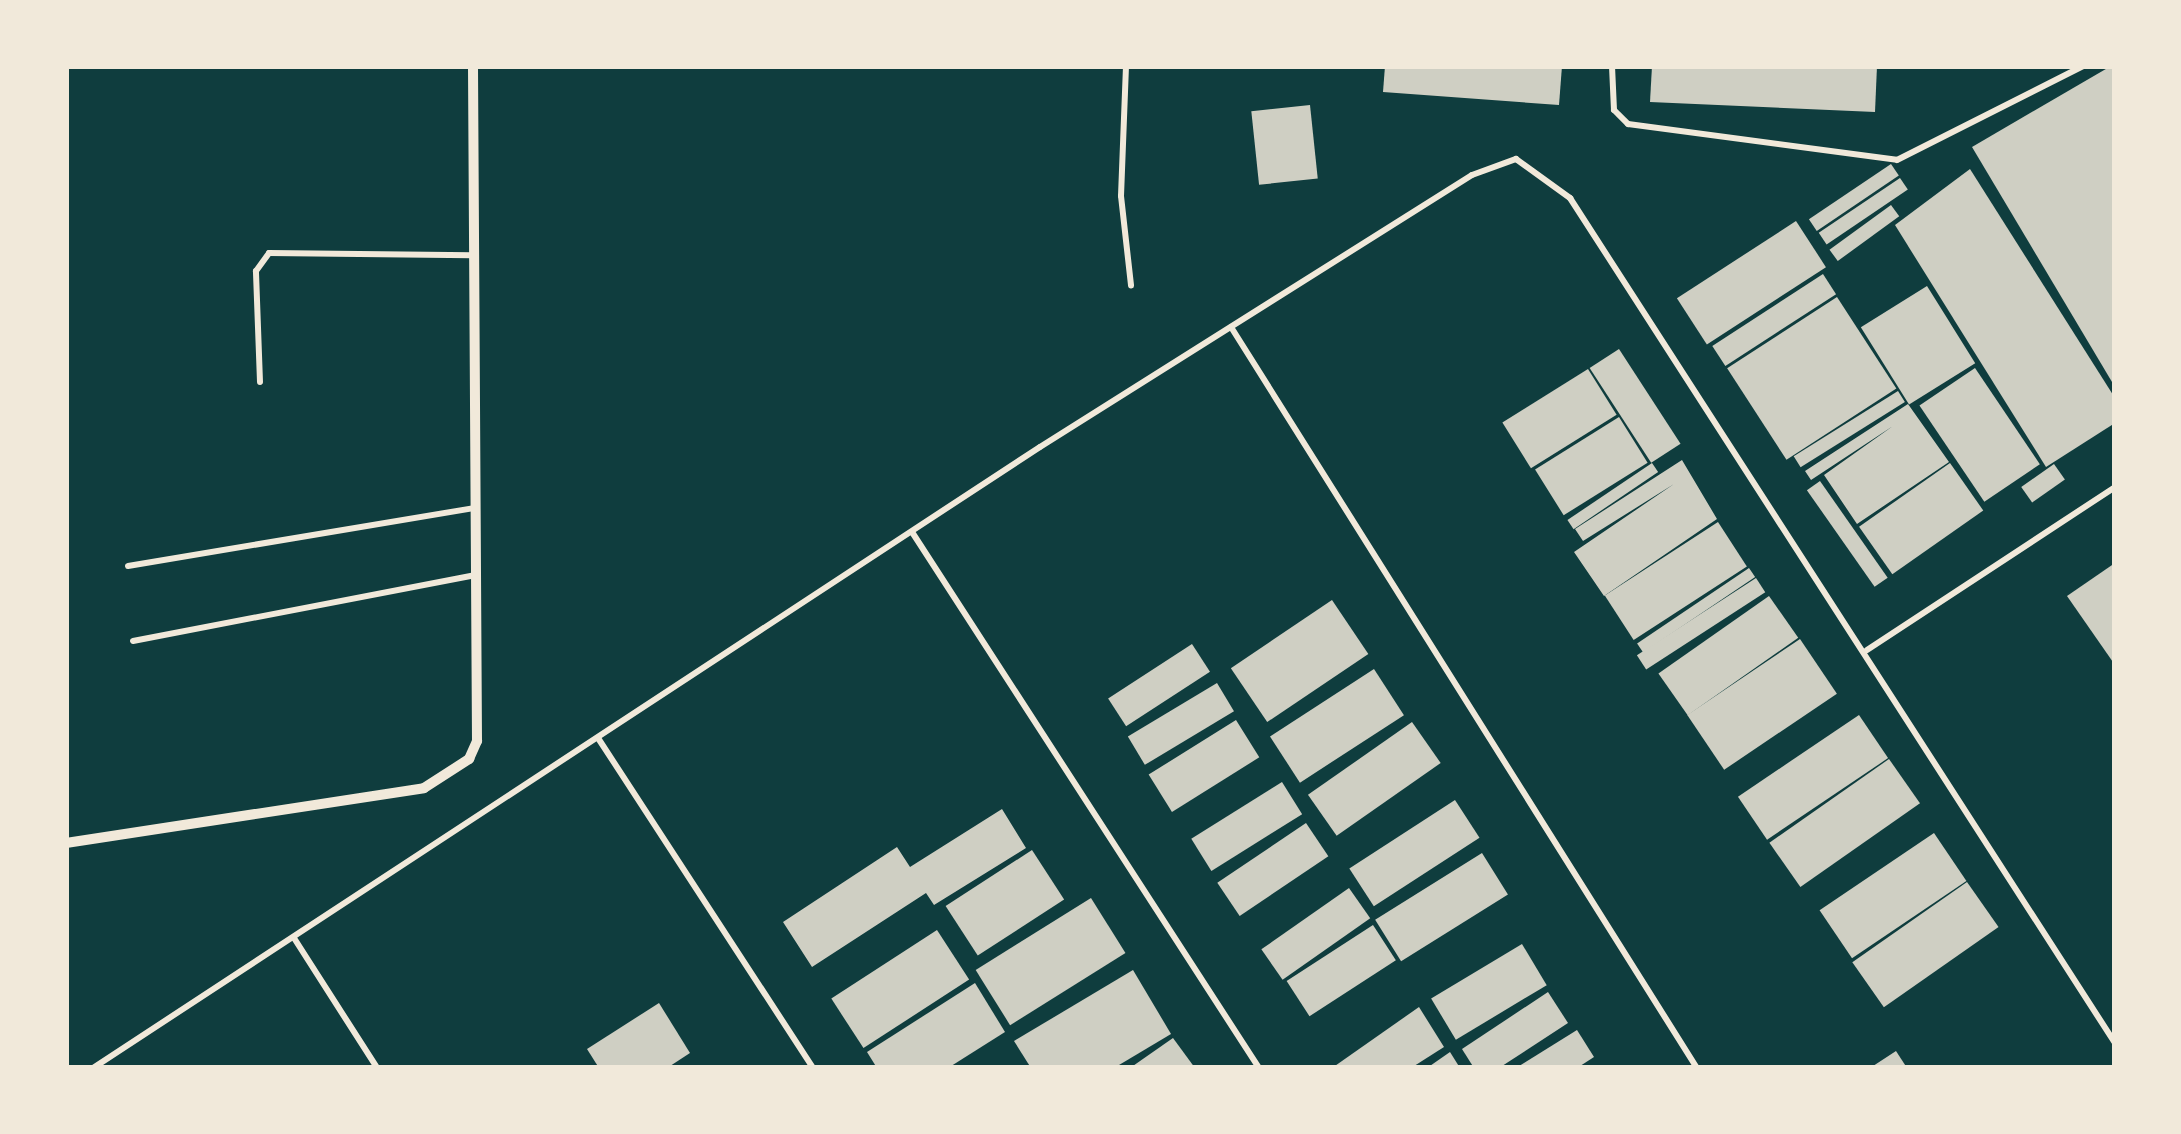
<!DOCTYPE html>
<html>
<head>
<meta charset="utf-8">
<style>
  body { margin:0 }
  #map { position:relative; width:2181px; height:1134px; overflow:hidden; background:#0f3d3e; font-family:"Public Sans",sans-serif }
  div>[style] { position:absolute }
  [style*='--x'] { left:calc(var(--x)*1px); top:calc(var(--y)*1px); width:calc(var(--w)*1px); rotate:calc(var(--a)*1deg) }
  .building>* { inset:0; background:#cfcfc3; transform-origin:0 0 }
  .service>* { height:6px; margin:-3px; padding:0 3px; transform-origin:3px; border-radius:3px; background:#f1e9da }
  .minor>* { height:10px; margin:-5px; padding:0 5px; transform-origin:5px; border-radius:5px; background:#f1e9da }
  span { translate:-50% -50%; white-space:nowrap; text-align:center; line-height:1.15; -webkit-text-stroke:9px #f1e9da; paint-order:stroke }
  .frame { position:absolute; inset:0; border:69px solid #f1e9da; pointer-events:none }
</style>
</head>
<body>
<div id="map">
  <div class="building">
    <i style="clip-path:polygon(1385px 66px,1562px 66px,1559px 105px,1383px 92px)"></i>
    <i style="clip-path:polygon(1652px 66px,1877px 66px,1875px 112px,1650px 102px)"></i>
    <i style="clip-path:polygon(2111px 66px,2115px 73px,2115px 387px,1972px 147px)"></i>
    <i style="left:1310px;top:105px;width:74px;height:59px;rotate:84deg"></i>
    <i style="left:1891px;top:164px;width:14px;height:99px;rotate:56deg"></i>
    <i style="clip-path:polygon(1970px 169px,2115px 398px,2115px 423px,2046px 467px,1895px 225px)"></i>
    <i style="left:1900px;top:178px;width:14px;height:98px;rotate:56deg"></i>
    <i style="left:1891px;top:205px;width:14px;height:76px;rotate:54deg"></i>
    <i style="left:1796px;top:221px;width:55px;height:142px;rotate:57deg"></i>
    <i style="left:1823px;top:274px;width:24px;height:132px;rotate:57deg"></i>
    <i style="left:1927px;top:286px;width:91px;height:78px;rotate:58deg"></i>
    <i style="left:1837px;top:297px;width:109px;height:131px;rotate:57deg"></i>
    <i style="left:1619px;top:349px;width:113px;height:35px;rotate:57deg"></i>
    <i style="left:1975px;top:368px;width:116px;height:67px;rotate:56deg"></i>
    <i style="left:1588px;top:369px;width:54px;height:101px;rotate:58deg"></i>
    <i style="left:1898px;top:391px;width:13px;height:123px;rotate:58deg"></i>
    <i style="clip-path:polygon(1908px 404px,1949px 462px,1857px 524px,1824px 475px,1893px 426px,1811px 480px,1805px 471px)"></i>
    <i style="left:1619px;top:417px;width:54px;height:99px;rotate:58deg"></i>
    <i style="clip-path:polygon(1682px 460px,1717px 519px,1604px 596px,1574px 552px,1674px 484px,1583px 541px,1575px 529px)"></i>
    <i style="left:1652px;top:463px;width:11px;height:102px;rotate:56deg"></i>
    <i style="left:1950px;top:463px;width:58px;height:111px;rotate:55deg"></i>
    <i style="left:2054px;top:464px;width:19px;height:40px;rotate:55deg"></i>
    <i style="left:1820px;top:481px;width:118px;height:16px;rotate:55deg"></i>
    <i style="left:1718px;top:522px;width:53px;height:135px;rotate:57deg"></i>
    <i style="clip-path:polygon(2115px 563px,2115px 665px,2067px 596px)"></i>
    <i style="left:1749px;top:568px;width:11px;height:135px;rotate:56deg"></i>
    <i style="left:1756px;top:578px;width:17px;height:142px;rotate:57deg"></i>
    <i style="left:1769px;top:596px;width:51px;height:135px;rotate:55deg"></i>
    <i style="left:1332px;top:600px;width:65px;height:122px;rotate:56deg"></i>
    <i style="left:1800px;top:639px;width:66px;height:136px;rotate:56deg"></i>
    <i style="left:1192px;top:644px;width:33px;height:100px;rotate:57deg"></i>
    <i style="left:1374px;top:669px;width:55px;height:124px;rotate:57deg"></i>
    <i style="left:1217px;top:683px;width:33px;height:104px;rotate:59deg"></i>
    <i style="left:1859px;top:715px;width:52px;height:146px;rotate:56deg"></i>
    <i style="left:1236px;top:720px;width:44px;height:103px;rotate:58deg"></i>
    <i style="left:1412px;top:722px;width:50px;height:127px;rotate:55deg"></i>
    <i style="left:1889px;top:759px;width:54px;height:146px;rotate:55deg"></i>
    <i style="left:1282px;top:782px;width:38px;height:107px;rotate:58deg"></i>
    <i style="left:1455px;top:800px;width:45px;height:126px;rotate:57deg"></i>
    <i style="clip-path:polygon(1002px 809px,1026px 848px,934px 905px,926px 893px,812px 967px,783px 922px,897px 847px,910px 867px)"></i>
    <i style="left:1306px;top:823px;width:40px;height:107px;rotate:56deg"></i>
    <i style="left:1934px;top:833px;width:58px;height:138px;rotate:56deg"></i>
    <i style="left:1032px;top:850px;width:59px;height:103px;rotate:57deg"></i>
    <i style="left:1482px;top:853px;width:49px;height:126px;rotate:58deg"></i>
    <i style="left:1967px;top:882px;width:55px;height:140px;rotate:55deg"></i>
    <i style="left:1349px;top:888px;width:37px;height:107px;rotate:55deg"></i>
    <i style="left:1091px;top:898px;width:65px;height:136px;rotate:58deg"></i>
    <i style="left:1373px;top:925px;width:42px;height:103px;rotate:57deg"></i>
    <i style="left:937px;top:930px;width:59px;height:126px;rotate:57deg"></i>
    <i style="left:1522px;top:944px;width:48px;height:106px;rotate:59deg"></i>
    <i style="clip-path:polygon(1133px 970px,1171px 1034px,1114px 1068px,1031px 1068px,1014px 1041px)"></i>
    <i style="clip-path:polygon(975px 983px,1005px 1032px,948px 1068px,877px 1068px,867px 1052px)"></i>
    <i style="clip-path:polygon(1548px 992px,1568px 1023px,1499px 1068px,1474px 1068px,1462px 1049px)"></i>
    <i style="clip-path:polygon(659px 1003px,690px 1053px,667px 1068px,599px 1068px,587px 1049px)"></i>
    <i style="clip-path:polygon(1419px 1007px,1444px 1047px,1411px 1068px,1332px 1068px)"></i>
    <i style="clip-path:polygon(1577px 1030px,1594px 1057px,1577px 1068px,1516px 1068px)"></i>
    <i style="clip-path:polygon(1173px 1038px,1195px 1068px,1130px 1068px)"></i>
    <i style="clip-path:polygon(1896px 1051px,1907px 1068px,1870px 1068px)"></i>
    <i style="clip-path:polygon(1450px 1052px,1460px 1068px,1427px 1068px)"></i>
  </div>
  <div class="service">
    <i style="--x:1126;--y:66;--w:130;--a:92.2"></i>
    <i style="--x:1121;--y:196;--w:90;--a:83.6"></i>
    <i style="--x:1612;--y:66;--w:44;--a:87.4"></i>
    <i style="--x:1614;--y:110;--w:20;--a:45"></i>
    <i style="--x:1628;--y:124;--w:271;--a:7.6"></i>
    <i style="--x:1897;--y:160;--w:208;--a:-26.8"></i>
    <i style="--x:1231;--y:327;--w:875;--a:57.84"></i>
    <i style="--x:260;--y:382;--w:111;--a:-92.1"></i>
    <i style="--x:256;--y:271;--w:22;--a:-54"></i>
    <i style="--x:269;--y:253;--w:203;--a:0.6"></i>
    <i style="--x:912;--y:532;--w:639;--a:57.08"></i>
    <i style="--x:128;--y:566;--w:352;--a:-9.5"></i>
    <i style="--x:133;--y:641;--w:349;--a:-10.9"></i>
    <i style="--x:1867;--y:650;--w:297;--a:-33.3"></i>
    <i style="--x:598;--y:738;--w:394;--a:56.9"></i>
    <i style="--x:294;--y:938;--w:154;--a:57.4"></i>
    <i style="--x:93;--y:1068;--w:1132;--a:-33.26"></i>
    <i style="--x:1040;--y:447;--w:510;--a:-32.2"></i>
    <i style="--x:1472;--y:175;--w:47;--a:-20"></i>
    <i style="--x:1516;--y:159;--w:67;--a:35.8"></i>
    <i style="--x:1570;--y:198;--w:1006;--a:57.18"></i>
  </div>
  <div class="minor">
    <i style="--x:66;--y:843;--w:362;--a:-8.7"></i>
    <i style="--x:424;--y:788;--w:54;--a:-32.8"></i>
    <i style="--x:469;--y:759;--w:20;--a:-66"></i>
    <i style="--x:477;--y:741;--w:675;--a:-90.34"></i>
  </div>
  <div class="frame"></div>
</div>
</body>
</html>
